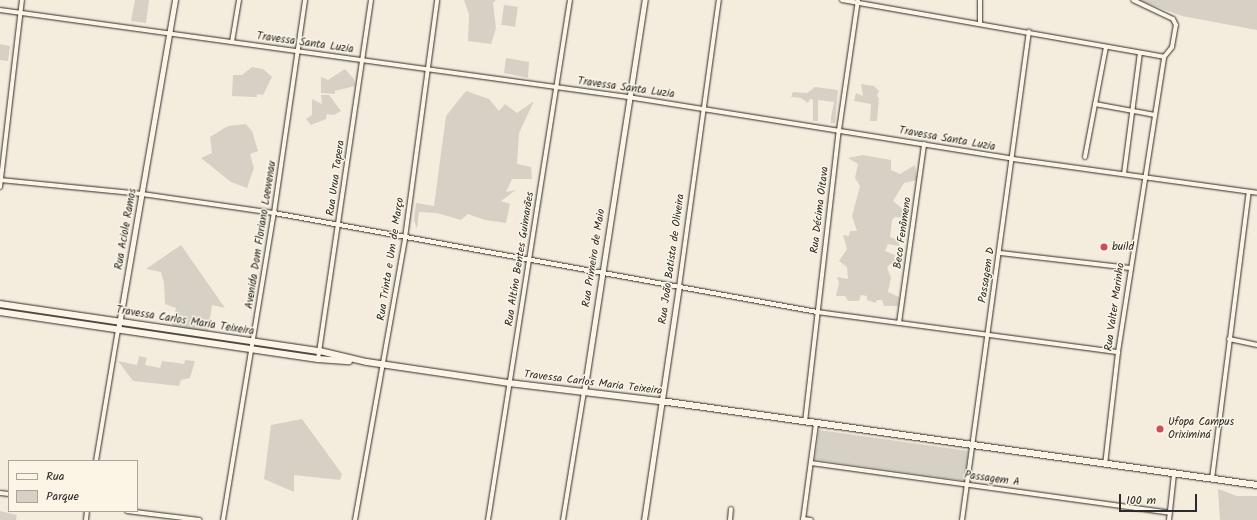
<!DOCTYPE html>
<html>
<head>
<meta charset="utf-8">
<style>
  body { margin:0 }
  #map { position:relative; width:1257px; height:520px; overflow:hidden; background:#f4edde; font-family:Kalam,sans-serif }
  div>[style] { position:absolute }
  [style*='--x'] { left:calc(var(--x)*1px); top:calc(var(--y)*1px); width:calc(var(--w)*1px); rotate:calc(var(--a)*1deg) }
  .green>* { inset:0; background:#d6d1c4; transform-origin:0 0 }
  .roads { filter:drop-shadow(0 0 1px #2b2b2b) drop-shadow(0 0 1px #2b2b2b) }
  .minor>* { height:4px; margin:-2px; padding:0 2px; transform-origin:2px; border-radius:2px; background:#fcf5e5 }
  .tertiary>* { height:5px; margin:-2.5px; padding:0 2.5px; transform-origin:2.5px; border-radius:2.5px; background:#fcf5e5 }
  .secondary>* { height:5.5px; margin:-2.75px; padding:0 2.75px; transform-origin:2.75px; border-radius:2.75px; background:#fcf5e5 }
  .dots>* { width:11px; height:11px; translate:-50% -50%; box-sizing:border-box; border:2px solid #fcf5e5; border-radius:50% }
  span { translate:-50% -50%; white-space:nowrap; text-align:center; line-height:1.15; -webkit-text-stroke:3px #fcf5e5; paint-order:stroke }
  .street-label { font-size:11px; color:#2b2b2b }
  .poi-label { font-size:11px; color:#2b2b2b }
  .left { translate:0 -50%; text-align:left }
  .legend { position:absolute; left:8px; top:460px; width:130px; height:52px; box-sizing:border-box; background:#fcf5e5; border:1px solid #a8a49b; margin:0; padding:5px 7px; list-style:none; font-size:12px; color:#2b2b2b }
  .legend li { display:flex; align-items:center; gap:8px; height:20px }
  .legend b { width:20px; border:1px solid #a8a49b }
  .scale { position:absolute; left:1119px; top:494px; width:78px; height:18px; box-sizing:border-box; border:2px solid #2b2b2b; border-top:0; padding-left:5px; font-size:12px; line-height:14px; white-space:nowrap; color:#2b2b2b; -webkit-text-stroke:3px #fcf5e5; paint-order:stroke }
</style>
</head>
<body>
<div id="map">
  <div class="green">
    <i style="clip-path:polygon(135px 0,149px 0,146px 23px,131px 21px)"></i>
    <i style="clip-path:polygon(464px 0,496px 0,493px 3px,496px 28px,491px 44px,468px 41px,469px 14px)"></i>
    <i style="clip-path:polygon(1138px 0,1257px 0,1257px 30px,1182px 16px)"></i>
    <i style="left:504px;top:5px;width:14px;height:20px;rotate:8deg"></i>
    <i style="clip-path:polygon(0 44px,10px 46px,8px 61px,0 60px)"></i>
    <i style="clip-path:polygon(506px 58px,529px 62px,528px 78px,504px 73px)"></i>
    <i style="clip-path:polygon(252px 67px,263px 69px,272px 77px,263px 95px,257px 94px,257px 97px,232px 96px,233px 75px,242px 75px)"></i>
    <i style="clip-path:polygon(345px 69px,354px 79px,355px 86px,335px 91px,335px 94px,321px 93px,321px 77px,328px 80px)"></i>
    <i style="clip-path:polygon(861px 84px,874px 86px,879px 91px,877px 96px,879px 98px,877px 121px,870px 121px,871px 104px,854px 101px,856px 93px,863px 96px)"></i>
    <i style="clip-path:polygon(815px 87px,838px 90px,835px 123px,831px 123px,831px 117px,834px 102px,818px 100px,818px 121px,813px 121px,813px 100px,810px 99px,808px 103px,801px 98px,791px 97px,793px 92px,807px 93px)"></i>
    <i style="clip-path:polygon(466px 91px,489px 99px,499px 111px,505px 104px,517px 113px,534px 101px,519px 133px,517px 164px,531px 167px,532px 179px,512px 179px,506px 192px,516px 190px,501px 201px,510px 204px,506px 223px,485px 220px,468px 214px,461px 220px,437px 213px,419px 212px,417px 229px,414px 220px,416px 203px,434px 206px,446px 116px)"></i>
    <i style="clip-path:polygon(321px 95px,329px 95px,341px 111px,334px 115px,327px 114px,326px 119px,311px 125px,306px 119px,312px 115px,312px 99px,322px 104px)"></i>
    <i style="clip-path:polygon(246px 124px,252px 131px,258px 151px,250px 154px,254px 168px,247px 188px,231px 182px,201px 158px,212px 153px,210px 137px,228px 126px)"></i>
    <i style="clip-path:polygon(863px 155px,891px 160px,891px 170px,900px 174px,915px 165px,917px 180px,904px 183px,893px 201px,905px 211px,904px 218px,895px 217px,892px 220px,890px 237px,899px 241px,899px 246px,888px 244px,885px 251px,895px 255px,894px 259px,899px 263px,898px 266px,890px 264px,887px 268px,891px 277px,888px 292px,899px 297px,898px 306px,884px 306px,882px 300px,877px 300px,876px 303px,867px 300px,867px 296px,861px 295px,859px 301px,848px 301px,845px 296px,836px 296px,839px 283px,837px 277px,848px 279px,847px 267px,839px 261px,847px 249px,843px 235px,849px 236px,850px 231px,857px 231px,852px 216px,860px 186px,855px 178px,858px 164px,848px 158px)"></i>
    <i style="clip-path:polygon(181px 245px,225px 308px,212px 305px,208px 333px,172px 325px,176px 308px,165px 304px,164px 283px,161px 272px,146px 269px)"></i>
    <i style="clip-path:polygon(139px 356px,147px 358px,145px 365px,160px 368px,162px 361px,184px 364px,185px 360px,195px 361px,190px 378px,181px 380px,179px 386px,133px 381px,118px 361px,137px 365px)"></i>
    <i style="clip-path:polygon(302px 419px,342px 474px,340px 480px,294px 475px,294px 492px,264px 479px,271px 425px)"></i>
    <i style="left:819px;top:430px;width:151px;height:30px;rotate:8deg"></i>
    <i style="clip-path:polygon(1218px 489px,1237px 496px,1257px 496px,1257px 520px,1220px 520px)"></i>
    <i style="clip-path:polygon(0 511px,17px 515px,16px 520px,0 520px)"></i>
  </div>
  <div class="roads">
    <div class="minor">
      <i style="--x:842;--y:0;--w:327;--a:10"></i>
      <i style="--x:0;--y:10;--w:634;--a:7.89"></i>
      <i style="--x:628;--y:97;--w:390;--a:9.1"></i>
      <i style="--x:1013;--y:159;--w:246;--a:7.9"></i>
      <i style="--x:980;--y:23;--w:23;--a:-90"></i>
      <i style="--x:232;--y:42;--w:43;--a:-80.5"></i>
      <i style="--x:1095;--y:104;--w:61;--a:10.4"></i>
      <i style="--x:1085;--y:157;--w:112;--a:-79.2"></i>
      <i style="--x:1124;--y:174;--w:122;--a:-82.5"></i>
      <i style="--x:0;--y:180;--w:143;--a:5.6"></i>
      <i style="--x:142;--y:194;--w:133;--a:8.2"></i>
      <i style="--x:274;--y:213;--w:552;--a:10.33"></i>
      <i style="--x:817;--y:312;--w:304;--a:7.6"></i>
      <i style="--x:0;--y:187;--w:188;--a:-83.3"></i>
      <i style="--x:1000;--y:253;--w:131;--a:6.6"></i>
      <i style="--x:679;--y:287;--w:290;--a:-82.1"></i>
      <i style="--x:899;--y:323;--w:181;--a:-82"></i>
      <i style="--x:1229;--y:339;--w:29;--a:12"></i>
      <i style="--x:318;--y:359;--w:363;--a:-81.6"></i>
      <i style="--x:805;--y:422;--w:294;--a:-83.4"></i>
      <i style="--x:839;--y:130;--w:131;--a:-81.7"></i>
      <i style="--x:96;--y:461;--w:133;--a:-80.5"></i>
      <i style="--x:811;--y:463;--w:362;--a:7.9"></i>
      <i style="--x:1105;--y:465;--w:114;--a:-83.4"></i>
      <i style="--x:1118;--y:352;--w:299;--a:-81.1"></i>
      <i style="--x:1164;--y:57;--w:13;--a:-51"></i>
      <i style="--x:1172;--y:47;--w:22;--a:-80"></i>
      <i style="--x:1176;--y:25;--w:7;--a:-117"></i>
      <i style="--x:1173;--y:19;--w:44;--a:-154.6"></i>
      <i style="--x:1212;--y:479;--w:289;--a:-82.7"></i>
      <i style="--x:0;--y:493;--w:9;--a:6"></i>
      <i style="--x:127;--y:511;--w:73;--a:7.1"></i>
      <i style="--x:803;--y:519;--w:8;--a:7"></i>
      <i style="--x:86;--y:520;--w:9;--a:-84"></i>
      <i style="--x:223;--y:520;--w:311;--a:-80.6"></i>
      <i style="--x:274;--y:213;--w:215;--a:-81.7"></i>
      <i style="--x:355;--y:520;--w:286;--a:-79.9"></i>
      <i style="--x:405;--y:238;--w:240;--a:-82.3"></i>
      <i style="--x:488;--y:520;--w:526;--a:-81.04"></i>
      <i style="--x:563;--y:520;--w:130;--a:-80.7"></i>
      <i style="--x:730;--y:520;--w:11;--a:-85"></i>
      <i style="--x:803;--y:520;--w:97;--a:-82.3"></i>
      <i style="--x:962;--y:520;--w:493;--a:-82.2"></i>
      <i style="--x:1169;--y:520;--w:46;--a:-83.8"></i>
    </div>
    <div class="tertiary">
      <i style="--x:118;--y:330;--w:335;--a:-80.2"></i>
      <i style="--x:584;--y:392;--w:397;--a:-81.2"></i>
      <i style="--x:644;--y:520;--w:236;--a:-81.5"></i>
    </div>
    <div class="secondary">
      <i style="--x:0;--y:304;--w:323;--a:8.4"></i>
      <i style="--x:320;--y:351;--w:48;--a:13.2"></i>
      <i style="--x:367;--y:362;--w:144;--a:8.4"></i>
      <i style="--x:509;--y:383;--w:153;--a:6.8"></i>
      <i style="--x:661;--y:401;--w:602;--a:8.02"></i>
      <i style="--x:0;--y:312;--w:321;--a:8.4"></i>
      <i style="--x:318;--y:359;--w:31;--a:4"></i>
    </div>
  </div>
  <div class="dots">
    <i style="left:1104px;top:247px;background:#d1495b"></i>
    <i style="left:1160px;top:429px;background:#d1495b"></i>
  </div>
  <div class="street-label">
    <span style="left:305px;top:43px;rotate:8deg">Travessa Santa Luzia</span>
    <span style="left:626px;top:88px;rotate:8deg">Travessa Santa Luzia</span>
    <span style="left:947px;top:139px;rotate:10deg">Travessa Santa Luzia</span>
    <span style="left:336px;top:178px;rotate:-82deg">Rua Urua Tapera</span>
    <span style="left:820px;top:210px;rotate:-83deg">Rua Décima Oitava</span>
    <span style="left:126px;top:229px;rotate:-80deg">Rua Aciole Ramos</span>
    <span style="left:903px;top:233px;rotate:-82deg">Beco Fenômeno</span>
    <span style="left:261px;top:235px;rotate:-81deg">Avenida Dom Floriano Loewenau</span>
    <span style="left:594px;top:258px;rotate:-81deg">Rua Primeiro de Maio</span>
    <span style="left:391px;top:259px;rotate:-81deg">Rua Trinta e Um de Março</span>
    <span style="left:520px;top:259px;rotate:-81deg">Rua Altíno Bentes Guimarães</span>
    <span style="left:672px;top:259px;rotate:-82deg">Rua João Batista de Oliveira</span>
    <span style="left:987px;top:275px;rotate:-81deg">Passagem D</span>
    <span style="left:1115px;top:307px;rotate:-82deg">Rua Valter Marinho</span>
    <span style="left:185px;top:321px;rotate:9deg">Travessa Carlos Maria Teixeira</span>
    <span style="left:593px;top:383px;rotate:7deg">Travessa Carlos Maria Teixeira</span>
    <span style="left:992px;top:479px;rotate:8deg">Passagem A</span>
  </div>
  <div class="poi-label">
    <span class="left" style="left:1112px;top:247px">build</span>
    <span class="left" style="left:1168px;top:429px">Ufopa Campus<br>Oriximiná</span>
  </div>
  <ul class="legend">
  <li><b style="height:5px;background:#fcf5e5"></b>Rua</li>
  <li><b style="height:11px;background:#d6d1c4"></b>Parque</li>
  </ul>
  <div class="scale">100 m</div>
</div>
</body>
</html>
